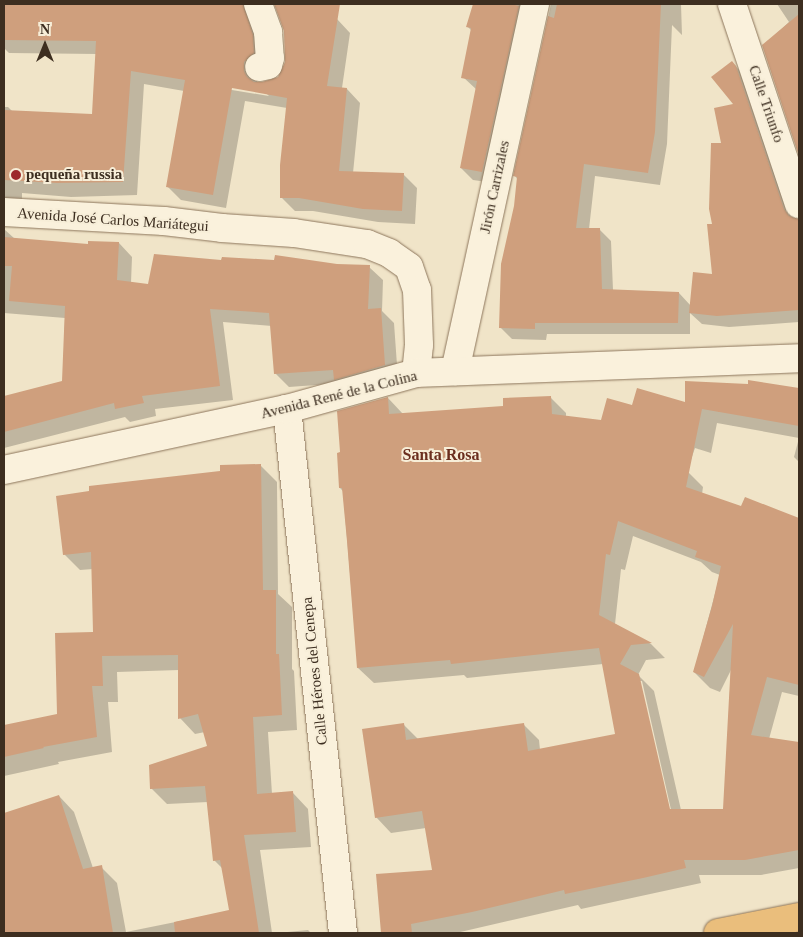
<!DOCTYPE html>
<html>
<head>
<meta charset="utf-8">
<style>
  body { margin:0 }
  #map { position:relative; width:803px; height:937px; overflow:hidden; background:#f0e4c8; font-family:"Times New Roman",serif }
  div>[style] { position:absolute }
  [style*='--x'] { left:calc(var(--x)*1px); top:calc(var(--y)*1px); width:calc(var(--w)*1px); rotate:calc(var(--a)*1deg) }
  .shadow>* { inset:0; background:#0003 }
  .building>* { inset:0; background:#cf9f7d }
  .roads { filter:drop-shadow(0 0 1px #8d765c) drop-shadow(0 0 1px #8d765c) }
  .minor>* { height:28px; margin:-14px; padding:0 14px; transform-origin:14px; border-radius:14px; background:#faf1dc }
  .trunk>* { height:28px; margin:-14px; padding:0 14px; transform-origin:14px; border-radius:14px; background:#eabe7c }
  .dots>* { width:14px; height:14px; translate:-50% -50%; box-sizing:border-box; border:2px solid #f7eed8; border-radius:50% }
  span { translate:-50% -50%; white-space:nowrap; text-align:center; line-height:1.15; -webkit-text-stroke:4px #f7eed8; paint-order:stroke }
  .street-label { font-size:15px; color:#3d2e20 }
  .poi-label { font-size:15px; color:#3d2e20; font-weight:700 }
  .left { translate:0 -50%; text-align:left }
  .neighbourhood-label { font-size:16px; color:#6b2e1e; font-weight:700 }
  .frame { position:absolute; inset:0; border:5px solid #3d2e20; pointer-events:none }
  .north { position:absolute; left:20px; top:20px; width:50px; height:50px; -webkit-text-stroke:4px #f7eed8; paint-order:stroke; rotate:0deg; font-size:14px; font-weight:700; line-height:20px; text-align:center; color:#3d2e20 }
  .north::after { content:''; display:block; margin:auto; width:18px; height:22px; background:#3d2e20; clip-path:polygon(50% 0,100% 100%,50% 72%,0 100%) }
</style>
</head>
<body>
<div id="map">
  <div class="shadow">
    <i style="clip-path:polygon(evenodd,4px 4px,265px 4px,257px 83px,262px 84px,279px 78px,286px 63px,284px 26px,276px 4px,326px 4px,332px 19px,337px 19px,350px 33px,342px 88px,347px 89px,360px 103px,353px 173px,403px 174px,417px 188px,415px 224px,378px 222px,313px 211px,295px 211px,282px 198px,287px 108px,245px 101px,226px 208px,181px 200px,167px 186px,184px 91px,144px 84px,137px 195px,71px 197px,22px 193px,22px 199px,18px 199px,18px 210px,4px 218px,4px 107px,8px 107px,12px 111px,93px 115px,97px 54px,9px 53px,4px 48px,4px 4px,226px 86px,266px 93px,269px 96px,226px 89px,226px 86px)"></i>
    <i style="clip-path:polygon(475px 4px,538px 4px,494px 183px,473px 180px,461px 168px,477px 90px,463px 77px,472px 31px,467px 26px)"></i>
    <i style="clip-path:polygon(551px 4px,681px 4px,682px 35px,672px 25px,667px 144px,660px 185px,595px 176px,589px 229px,599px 229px,611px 241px,613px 290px,679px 293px,691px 306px,713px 276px,714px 225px,722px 144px,735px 105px,732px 62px,747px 79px,795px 220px,799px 220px,799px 322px,729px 327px,702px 324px,690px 313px,690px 334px,547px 334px,546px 340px,512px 339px,500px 327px,518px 180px,515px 176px)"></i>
    <i style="clip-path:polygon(777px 4px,799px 4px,799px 155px,764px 45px,789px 22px)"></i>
    <i style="clip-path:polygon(4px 229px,15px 239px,89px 246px,119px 243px,132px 257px,131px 283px,149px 285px,223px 262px,369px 267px,383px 280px,382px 311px,394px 323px,398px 379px,289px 387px,275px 373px,272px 326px,223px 322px,233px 400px,155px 409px,156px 416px,130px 422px,125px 417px,4px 448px,4px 386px,5px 397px,63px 382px,65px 318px,4px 313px)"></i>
    <i style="clip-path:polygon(evenodd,749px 382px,799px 389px,799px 438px,717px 423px,711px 453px,695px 448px,687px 471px,703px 487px,702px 494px,742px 507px,745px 498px,799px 520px,799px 696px,782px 692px,769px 739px,799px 743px,799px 868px,761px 875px,699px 875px,701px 883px,581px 909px,578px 905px,456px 933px,382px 933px,377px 875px,434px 871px,426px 828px,391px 833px,376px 817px,403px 724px,418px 739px,523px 724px,539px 740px,540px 750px,617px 735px,603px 664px,467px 678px,464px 675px,374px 683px,358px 668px,343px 491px,340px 488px,341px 454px,388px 398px,403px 414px,504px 407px,550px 397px,566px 413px,566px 417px,602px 421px,633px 406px,686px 404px,749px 386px,749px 382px,633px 536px,701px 562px,712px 572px,720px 575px,694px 672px,710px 688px,720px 692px,731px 670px,724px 810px,681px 810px,654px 691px,638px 675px,646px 660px,665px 658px,651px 644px,615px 624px,621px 569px,625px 570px,633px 536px,749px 382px,639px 681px,642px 681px,672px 814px,670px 815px,639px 681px)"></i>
    <i style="clip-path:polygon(799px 438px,799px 462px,794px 457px)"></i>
    <i style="clip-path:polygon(261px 466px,277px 482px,278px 594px,292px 607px,292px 669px,294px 671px,297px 730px,268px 732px,272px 794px,293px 793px,308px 809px,311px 847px,260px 850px,272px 933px,4px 933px,4px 814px,59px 796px,74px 812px,93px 868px,101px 867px,117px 883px,126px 932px,230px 911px,223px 869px,214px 860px,208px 802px,167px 804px,151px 788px,209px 746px,205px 732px,195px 734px,180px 718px,179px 670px,117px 672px,118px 702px,108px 702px,112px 752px,58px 762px,59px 764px,4px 776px,4px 727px,58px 715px,95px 634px,93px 569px,80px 570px,64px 554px,221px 472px)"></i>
    <i style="clip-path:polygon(308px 930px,311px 933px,277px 933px)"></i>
  </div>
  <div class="building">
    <i style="clip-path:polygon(4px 4px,243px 4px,253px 35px,254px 53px,244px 62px,244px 71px,247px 77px,254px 82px,262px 82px,278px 77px,285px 62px,284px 31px,274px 4px,340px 4px,327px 86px,347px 88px,339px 171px,404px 173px,402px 211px,363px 209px,299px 198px,280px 198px,280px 165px,287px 98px,232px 88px,213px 195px,166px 187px,185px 80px,131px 71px,123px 182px,57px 183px,4px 180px,4px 110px,92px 114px,96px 41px,4px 40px)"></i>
    <i style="clip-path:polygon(473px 4px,511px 4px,519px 6px,482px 172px,460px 168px,477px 81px,461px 78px,471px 28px,466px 27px)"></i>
    <i style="clip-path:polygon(557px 4px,661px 4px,655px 132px,648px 173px,584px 164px,576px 228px,600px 228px,602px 289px,679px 292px,678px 323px,535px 323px,535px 329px,499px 328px,501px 264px,514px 206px,517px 177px,513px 176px,548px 16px,554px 18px)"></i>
    <i style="clip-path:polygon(799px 14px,799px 156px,762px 45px)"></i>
    <i style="clip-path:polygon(732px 61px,736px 66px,784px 209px,789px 216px,799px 219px,799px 310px,717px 316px,689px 313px,693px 272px,712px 274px,707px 224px,712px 224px,709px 209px,711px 143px,721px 143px,714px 108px,733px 104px,711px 77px)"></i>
    <i style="clip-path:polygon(4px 237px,88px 244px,88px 241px,119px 242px,117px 280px,148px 284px,154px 254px,221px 260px,222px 257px,274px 260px,275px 255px,337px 264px,370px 265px,368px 309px,381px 308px,385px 365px,334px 380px,333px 370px,274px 374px,269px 313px,210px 309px,220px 386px,142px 396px,144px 403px,115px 409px,114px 403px,4px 432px,4px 396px,62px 381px,65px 306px,9px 301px,12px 266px,4px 266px)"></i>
    <i style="clip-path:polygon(evenodd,748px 380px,799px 388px,799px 426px,702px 409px,686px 487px,741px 506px,745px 497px,799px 518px,799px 685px,767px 677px,751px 735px,799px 742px,799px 850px,745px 860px,684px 860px,686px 868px,643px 878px,565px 894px,564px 890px,472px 912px,411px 924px,412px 933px,381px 933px,376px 874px,432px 870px,422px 811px,375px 818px,362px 729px,404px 723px,406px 740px,524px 723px,528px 751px,615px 734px,599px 648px,451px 664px,450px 660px,357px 668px,347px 541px,342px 488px,339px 488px,337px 453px,340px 452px,337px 411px,388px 397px,389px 414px,503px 406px,503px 398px,551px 396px,552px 414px,601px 420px,607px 398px,632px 405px,637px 388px,685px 402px,685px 381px,748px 384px,748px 380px,618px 521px,697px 551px,695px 557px,721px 566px,712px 606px,693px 672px,704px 677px,733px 624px,723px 809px,670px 809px,639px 674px,620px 664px,631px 645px,652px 643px,599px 615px,606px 554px,610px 555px,618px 521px)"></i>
    <i style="clip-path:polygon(261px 464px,263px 590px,276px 590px,276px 654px,279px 654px,282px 715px,253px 717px,257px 794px,293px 791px,296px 832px,244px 835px,259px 933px,175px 933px,174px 922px,229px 910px,220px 860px,213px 861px,205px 786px,150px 789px,149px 765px,207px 746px,198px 714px,178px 719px,178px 655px,102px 656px,103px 686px,92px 686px,97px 737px,43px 747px,44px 748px,4px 757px,4px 725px,57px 714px,55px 633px,93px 632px,91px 552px,63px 555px,56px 496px,89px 491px,89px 486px,220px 471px,220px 465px)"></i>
    <i style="clip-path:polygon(59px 795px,83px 869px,102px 865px,113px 933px,4px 933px,4px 813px)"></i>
  </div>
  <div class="roads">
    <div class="minor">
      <i style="--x:258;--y:4;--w:30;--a:70"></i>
      <i style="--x:268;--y:32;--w:26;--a:86"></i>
      <i style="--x:270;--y:58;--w:7;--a:106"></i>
      <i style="--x:268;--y:65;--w:9;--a:167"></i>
      <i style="--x:732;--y:4;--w:211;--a:71.5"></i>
      <i style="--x:4;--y:212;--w:160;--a:3.2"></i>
      <i style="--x:164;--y:221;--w:58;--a:6.9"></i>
      <i style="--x:222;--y:228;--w:72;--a:4"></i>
      <i style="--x:294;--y:233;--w:74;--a:8.6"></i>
      <i style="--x:367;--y:244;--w:24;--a:22"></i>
      <i style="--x:389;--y:253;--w:24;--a:35"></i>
      <i style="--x:409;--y:267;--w:24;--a:71"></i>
      <i style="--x:417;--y:290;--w:55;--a:87.9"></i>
      <i style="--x:419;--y:345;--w:28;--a:96"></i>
      <i style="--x:455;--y:371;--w:376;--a:-77.7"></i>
      <i style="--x:287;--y:409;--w:527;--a:83.9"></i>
      <i style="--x:4;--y:470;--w:289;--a:-12.2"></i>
      <i style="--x:287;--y:409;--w:134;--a:-15.6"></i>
      <i style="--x:416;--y:373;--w:383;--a:-2.2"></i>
    </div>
    <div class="trunk">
      <i style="--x:718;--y:933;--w:83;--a:-11.2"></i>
    </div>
  </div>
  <div class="dots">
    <i style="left:16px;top:175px;background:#9e2a2b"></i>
  </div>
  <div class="street-label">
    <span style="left:766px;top:104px;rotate:71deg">Calle Triunfo</span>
    <span style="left:495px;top:187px;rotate:-78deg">Jirón Carrizales</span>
    <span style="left:113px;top:220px;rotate:4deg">Avenida José Carlos Mariátegui</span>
    <span style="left:339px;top:395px;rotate:-14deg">Avenida René de la Colina</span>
    <span style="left:315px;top:671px;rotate:-96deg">Calle Héroes del Cenepa</span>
  </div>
  <div class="poi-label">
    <span class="left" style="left:26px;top:175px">pequeña russia</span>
  </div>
  <div class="neighbourhood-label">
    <span style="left:441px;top:455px">Santa Rosa</span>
  </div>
  <div class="frame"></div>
  <div class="north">N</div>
</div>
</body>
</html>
